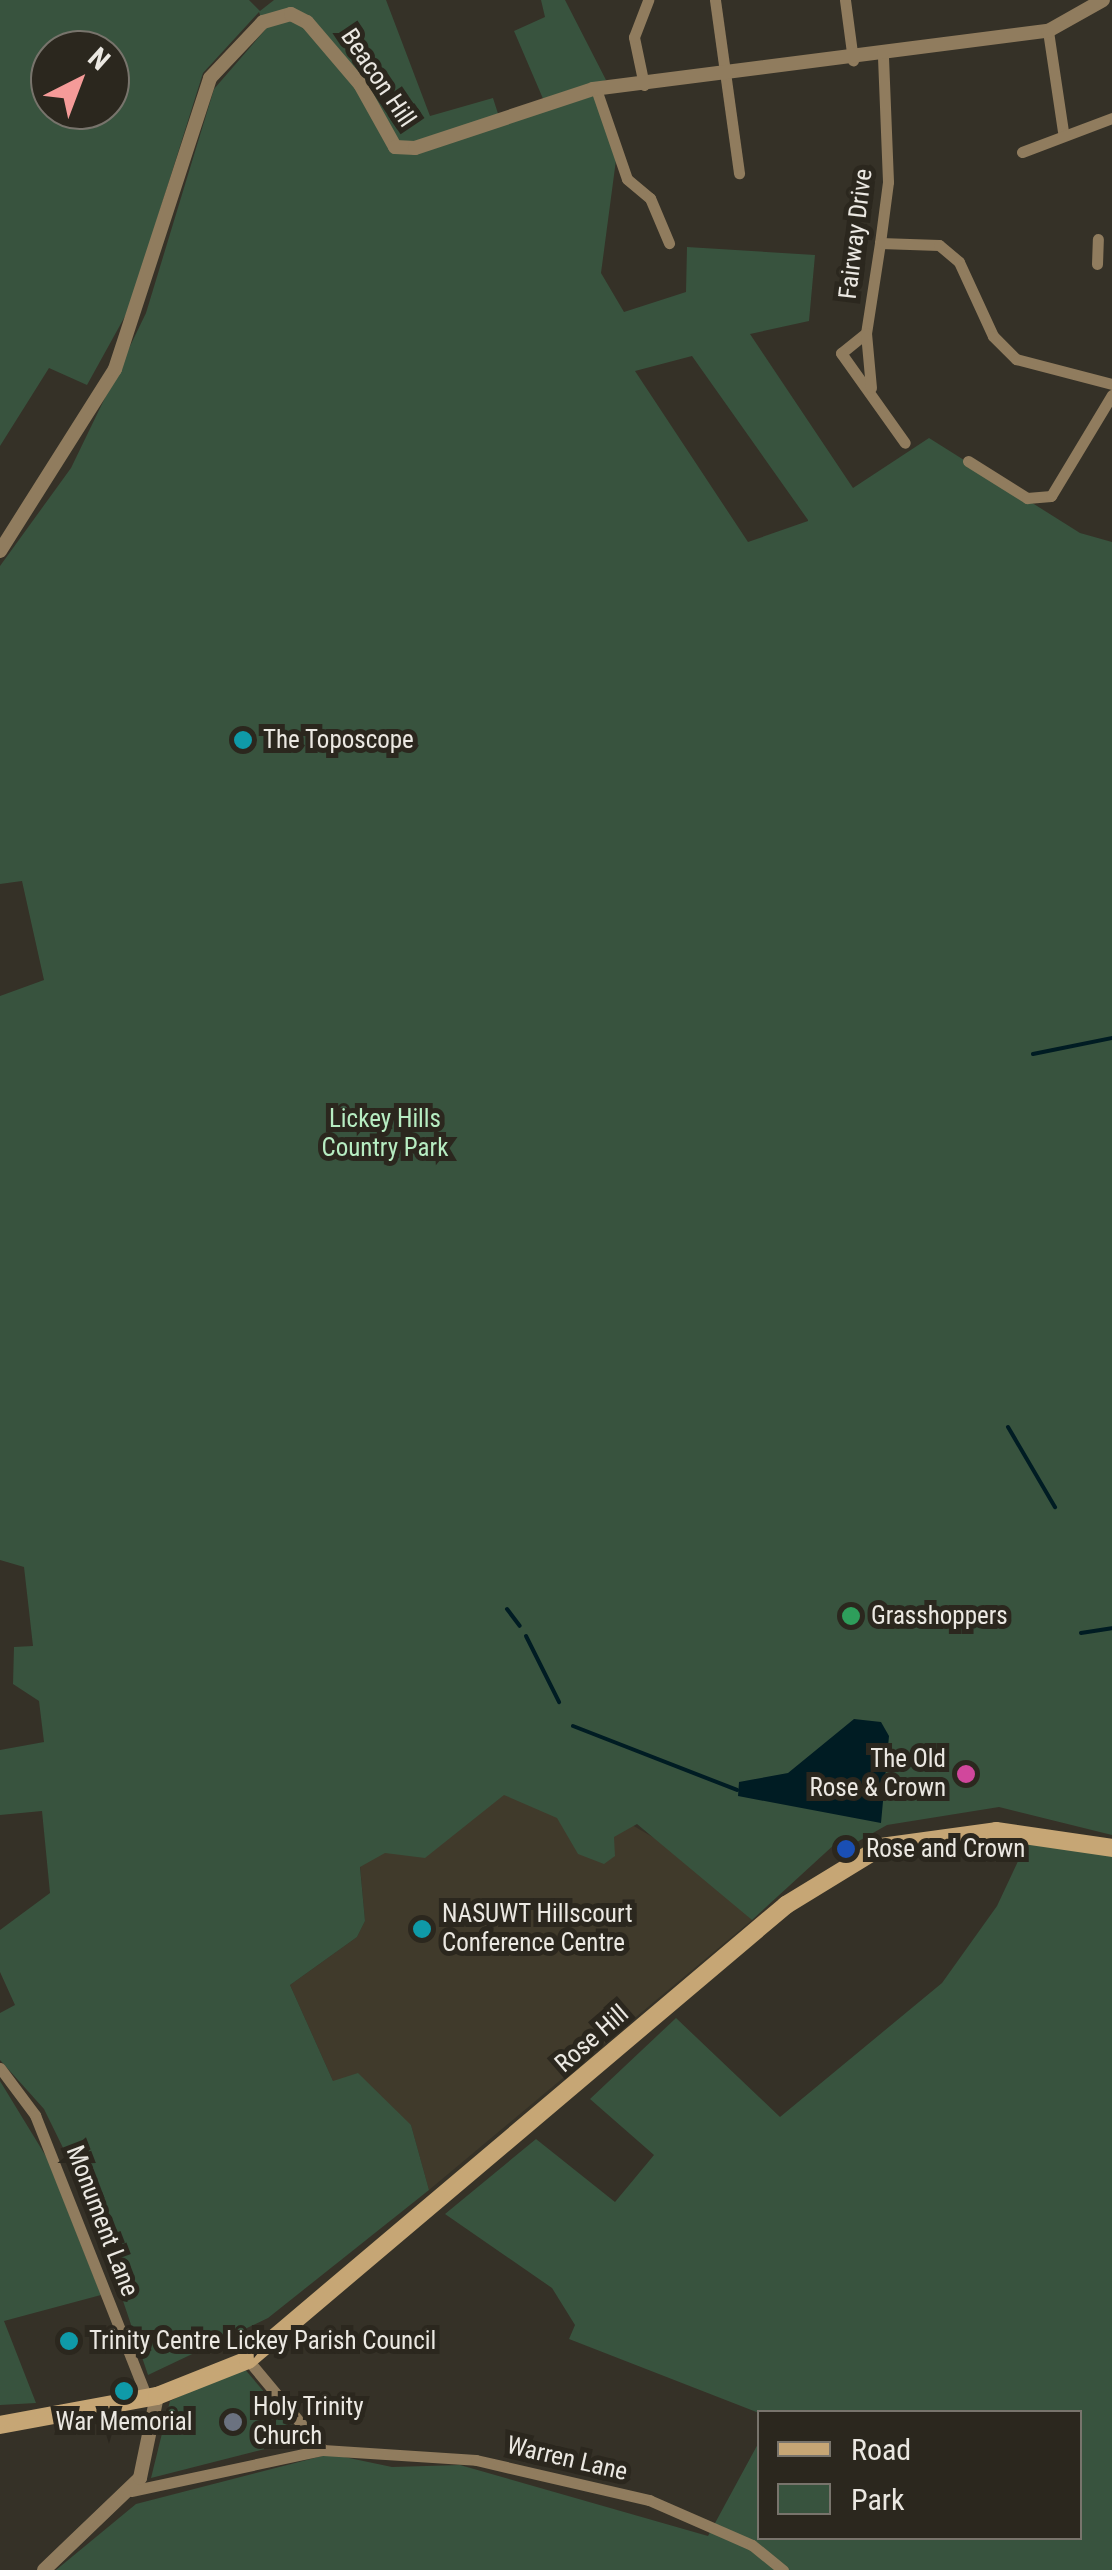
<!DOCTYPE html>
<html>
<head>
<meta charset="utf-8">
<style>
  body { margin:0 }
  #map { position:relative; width:1112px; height:2570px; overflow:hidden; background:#353127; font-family:"Roboto Condensed",sans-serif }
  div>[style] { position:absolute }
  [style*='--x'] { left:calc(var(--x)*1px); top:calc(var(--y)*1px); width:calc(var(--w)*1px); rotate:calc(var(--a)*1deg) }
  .built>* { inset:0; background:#403a2b }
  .green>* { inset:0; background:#38533e }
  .water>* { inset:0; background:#001c23 }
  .stream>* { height:4px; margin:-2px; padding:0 2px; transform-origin:2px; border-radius:2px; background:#001c23 }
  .minor>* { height:11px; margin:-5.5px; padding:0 5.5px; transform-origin:5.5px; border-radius:5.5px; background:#907c5e }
  .tertiary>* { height:14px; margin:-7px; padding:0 7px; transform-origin:7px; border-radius:7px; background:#907c5e }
  .secondary>* { height:18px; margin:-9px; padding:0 9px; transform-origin:9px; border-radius:9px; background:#c6a675 }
  .dots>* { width:28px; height:28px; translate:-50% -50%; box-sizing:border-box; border:5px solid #2b271e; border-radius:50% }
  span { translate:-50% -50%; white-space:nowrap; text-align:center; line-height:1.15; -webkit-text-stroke:10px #2b271e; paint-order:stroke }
  .street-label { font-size:25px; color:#ebe8e2 }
  .poi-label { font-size:25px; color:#ebe8e2 }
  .left { translate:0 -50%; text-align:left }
  .right { translate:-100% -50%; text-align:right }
  .park-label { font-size:25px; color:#b7edc2 }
  .legend { position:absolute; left:757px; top:2410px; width:325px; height:130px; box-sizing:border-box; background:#2b271e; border:2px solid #78746c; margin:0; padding:12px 18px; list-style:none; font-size:30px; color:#ebe8e2 }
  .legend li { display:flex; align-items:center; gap:20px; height:50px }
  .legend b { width:50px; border:2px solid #78746c }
  .north { position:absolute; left:30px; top:30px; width:100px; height:100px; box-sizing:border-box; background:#2b271e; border:2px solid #78746c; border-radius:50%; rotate:42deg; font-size:28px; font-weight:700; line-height:40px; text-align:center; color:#ebe8e2 }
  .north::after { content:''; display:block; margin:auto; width:35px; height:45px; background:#f59b99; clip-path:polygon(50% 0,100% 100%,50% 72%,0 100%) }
</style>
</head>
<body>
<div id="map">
  <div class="built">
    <i style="clip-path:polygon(521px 1760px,685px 1856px,752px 1920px,429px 2190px,411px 2125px,333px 2081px,290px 1985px,357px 1937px,365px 1921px,360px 1865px)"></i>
  </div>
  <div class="green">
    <i style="clip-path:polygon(evenodd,0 0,249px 0,260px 11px,274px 0,386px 0,430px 116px,493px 98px,500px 120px,601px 94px,618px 145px,601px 273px,624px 312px,686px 292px,687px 247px,815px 255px,809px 321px,750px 334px,853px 488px,929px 438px,1080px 533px,1112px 542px,1112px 1835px,999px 1807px,887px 1825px,850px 1846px,836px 1843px,752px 1920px,637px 1824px,614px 1837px,615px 1856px,604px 1864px,578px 1854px,557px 1818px,504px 1795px,425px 1858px,385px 1853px,360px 1867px,365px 1921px,357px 1937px,290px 1985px,333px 2081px,358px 2073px,411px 2125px,429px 2190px,268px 2318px,148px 2375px,90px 2203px,44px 2109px,0 2060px,0 2013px,15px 2005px,0 1972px,0 1930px,50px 1893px,42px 1811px,0 1815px,0 1750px,44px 1742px,39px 1701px,13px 1684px,14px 1647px,33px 1646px,24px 1567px,0 1560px,0 996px,44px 980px,22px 881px,0 884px,0 566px,71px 468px,146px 313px,214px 89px,265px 30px,259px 12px,203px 73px,129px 309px,87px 385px,49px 368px,0 446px,0 0,50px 50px,110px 50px,110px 110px,50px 110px,50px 50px,0 0,692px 356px,808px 520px,808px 521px,748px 542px,635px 371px,692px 356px)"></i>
    <i style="clip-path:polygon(541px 0,565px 0,606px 80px,544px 101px,514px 31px,545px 17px)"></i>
    <i style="clip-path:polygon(1027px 1842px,1112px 1851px,1112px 2570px,56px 2570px,136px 2504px,330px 2454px,392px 2467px,460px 2465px,708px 2536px,759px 2442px,760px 2538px,1080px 2538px,1080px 2412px,759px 2413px,569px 2339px,575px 2325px,552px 2288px,445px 2214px,536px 2139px,615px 2202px,654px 2155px,590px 2099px,676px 2018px,780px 2117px,942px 1983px,997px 1906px)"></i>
    <i style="clip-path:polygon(0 2081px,47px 2158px,101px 2295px,4px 2321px,36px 2403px,0 2405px)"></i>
    <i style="clip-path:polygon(243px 2367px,304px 2439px,151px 2478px,170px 2401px)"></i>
  </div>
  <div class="water">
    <i style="clip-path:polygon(854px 1719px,881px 1722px,889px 1736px,881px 1823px,738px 1796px,739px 1782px,788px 1773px)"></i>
  </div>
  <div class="stream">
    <i style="--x:1033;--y:1054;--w:81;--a:-11.4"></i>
    <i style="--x:1008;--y:1427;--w:93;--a:59.6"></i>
    <i style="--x:507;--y:1609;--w:21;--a:53"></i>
    <i style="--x:1081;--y:1633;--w:31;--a:-9"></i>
    <i style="--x:526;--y:1636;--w:74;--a:63.4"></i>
    <i style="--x:573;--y:1726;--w:176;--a:21.3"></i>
  </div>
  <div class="minor">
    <i style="--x:715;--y:0;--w:175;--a:82.1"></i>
    <i style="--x:845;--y:0;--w:61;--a:82.4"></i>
    <i style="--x:1048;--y:31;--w:101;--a:81.5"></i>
    <i style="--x:883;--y:57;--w:125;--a:87.7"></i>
    <i style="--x:888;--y:182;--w:62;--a:97.5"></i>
    <i style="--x:880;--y:243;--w:91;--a:98.8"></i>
    <i style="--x:866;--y:333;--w:32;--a:141"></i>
    <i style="--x:841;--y:353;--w:110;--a:54.6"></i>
    <i style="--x:644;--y:85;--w:49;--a:-101.8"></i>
    <i style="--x:634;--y:37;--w:40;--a:-69"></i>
    <i style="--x:596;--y:89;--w:95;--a:71"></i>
    <i style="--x:627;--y:179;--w:30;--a:40"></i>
    <i style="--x:650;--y:198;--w:49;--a:67.1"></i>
    <i style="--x:1022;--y:152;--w:96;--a:-20.7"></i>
    <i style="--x:880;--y:243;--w:59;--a:1.9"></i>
    <i style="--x:939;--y:245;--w:26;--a:40"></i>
    <i style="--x:959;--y:262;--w:81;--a:65.3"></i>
    <i style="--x:993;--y:336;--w:33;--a:45"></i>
    <i style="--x:1016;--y:359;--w:99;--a:14.6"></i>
    <i style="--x:1097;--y:264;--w:25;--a:-88"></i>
    <i style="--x:866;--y:333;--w:55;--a:84.8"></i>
    <i style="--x:968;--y:461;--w:70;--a:32.1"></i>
    <i style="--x:1027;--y:498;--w:24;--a:-5"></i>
    <i style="--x:1051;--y:496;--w:118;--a:-58.9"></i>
    <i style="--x:0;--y:2068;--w:59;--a:53.3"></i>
    <i style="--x:35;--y:2115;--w:304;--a:68.4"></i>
    <i style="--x:248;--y:2360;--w:117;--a:50.2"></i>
    <i style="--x:323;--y:2450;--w:153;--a:3.7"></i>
    <i style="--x:476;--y:2460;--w:178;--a:13"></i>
    <i style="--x:649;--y:2500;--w:112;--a:23.6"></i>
    <i style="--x:752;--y:2545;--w:40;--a:39"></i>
    <i style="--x:131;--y:2491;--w:196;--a:-12.1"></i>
  </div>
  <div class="tertiary">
    <i style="--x:0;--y:551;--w:215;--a:-57.7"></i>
    <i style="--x:115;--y:369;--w:306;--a:-71.9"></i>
    <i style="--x:210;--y:78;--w:77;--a:-46.6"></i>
    <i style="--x:263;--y:22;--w:29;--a:-16"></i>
    <i style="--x:291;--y:14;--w:18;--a:27"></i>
    <i style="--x:307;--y:22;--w:82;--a:49.5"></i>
    <i style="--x:360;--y:84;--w:72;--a:60.9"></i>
    <i style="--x:395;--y:147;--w:20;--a:3"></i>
    <i style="--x:415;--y:148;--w:188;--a:-18.3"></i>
    <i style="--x:593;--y:89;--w:459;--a:-7.3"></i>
    <i style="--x:1048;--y:31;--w:63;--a:-29.4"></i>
    <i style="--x:44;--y:2570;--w:133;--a:-43.8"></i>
    <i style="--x:140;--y:2478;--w:84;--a:-78.3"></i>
  </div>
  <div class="secondary">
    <i style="--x:0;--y:2425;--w:160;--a:-10.5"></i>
    <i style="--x:157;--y:2396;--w:98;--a:-21.6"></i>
    <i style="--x:248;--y:2360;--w:705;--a:-40.22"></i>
    <i style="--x:786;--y:1905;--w:111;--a:-31.4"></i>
    <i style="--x:881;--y:1847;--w:116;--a:-7.9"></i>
    <i style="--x:996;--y:1831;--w:117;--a:8.3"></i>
  </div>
  <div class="dots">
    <i style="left:243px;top:740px;background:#0f9aa8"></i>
    <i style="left:851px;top:1616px;background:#2e9e5b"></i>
    <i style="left:966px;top:1774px;background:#d1479c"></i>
    <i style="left:846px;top:1849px;background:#1a4fb4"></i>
    <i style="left:422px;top:1929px;background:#0f9aa8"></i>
    <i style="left:69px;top:2341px;background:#0f9aa8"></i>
    <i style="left:124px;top:2391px;background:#0f9aa8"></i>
    <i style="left:233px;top:2422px;background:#6b7280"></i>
  </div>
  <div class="street-label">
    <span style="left:378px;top:78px;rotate:56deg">Beacon Hill</span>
    <span style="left:856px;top:234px;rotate:-83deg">Fairway Drive</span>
    <span style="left:592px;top:2039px;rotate:-41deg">Rose Hill</span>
    <span style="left:102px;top:2221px;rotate:69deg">Monument Lane</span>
    <span style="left:567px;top:2459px;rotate:13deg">Warren Lane</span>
  </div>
  <div class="poi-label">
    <span class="left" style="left:263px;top:740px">The Toposcope</span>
    <span class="left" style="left:871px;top:1616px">Grasshoppers</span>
    <span class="right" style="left:946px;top:1774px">The Old<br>Rose &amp; Crown</span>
    <span class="left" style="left:866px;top:1849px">Rose and Crown</span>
    <span class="left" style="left:442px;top:1929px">NASUWT Hillscourt<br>Conference Centre</span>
    <span class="left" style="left:89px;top:2341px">Trinity Centre Lickey Parish Council</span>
    <span class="left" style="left:253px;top:2422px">Holy Trinity<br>Church</span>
    <span style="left:124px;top:2422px">War Memorial</span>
  </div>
  <div class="park-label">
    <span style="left:385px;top:1134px">Lickey Hills<br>Country Park</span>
  </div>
  <ul class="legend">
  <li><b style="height:12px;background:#c6a675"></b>Road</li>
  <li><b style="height:28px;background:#38533e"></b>Park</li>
  </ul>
  <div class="north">N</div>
</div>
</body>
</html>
